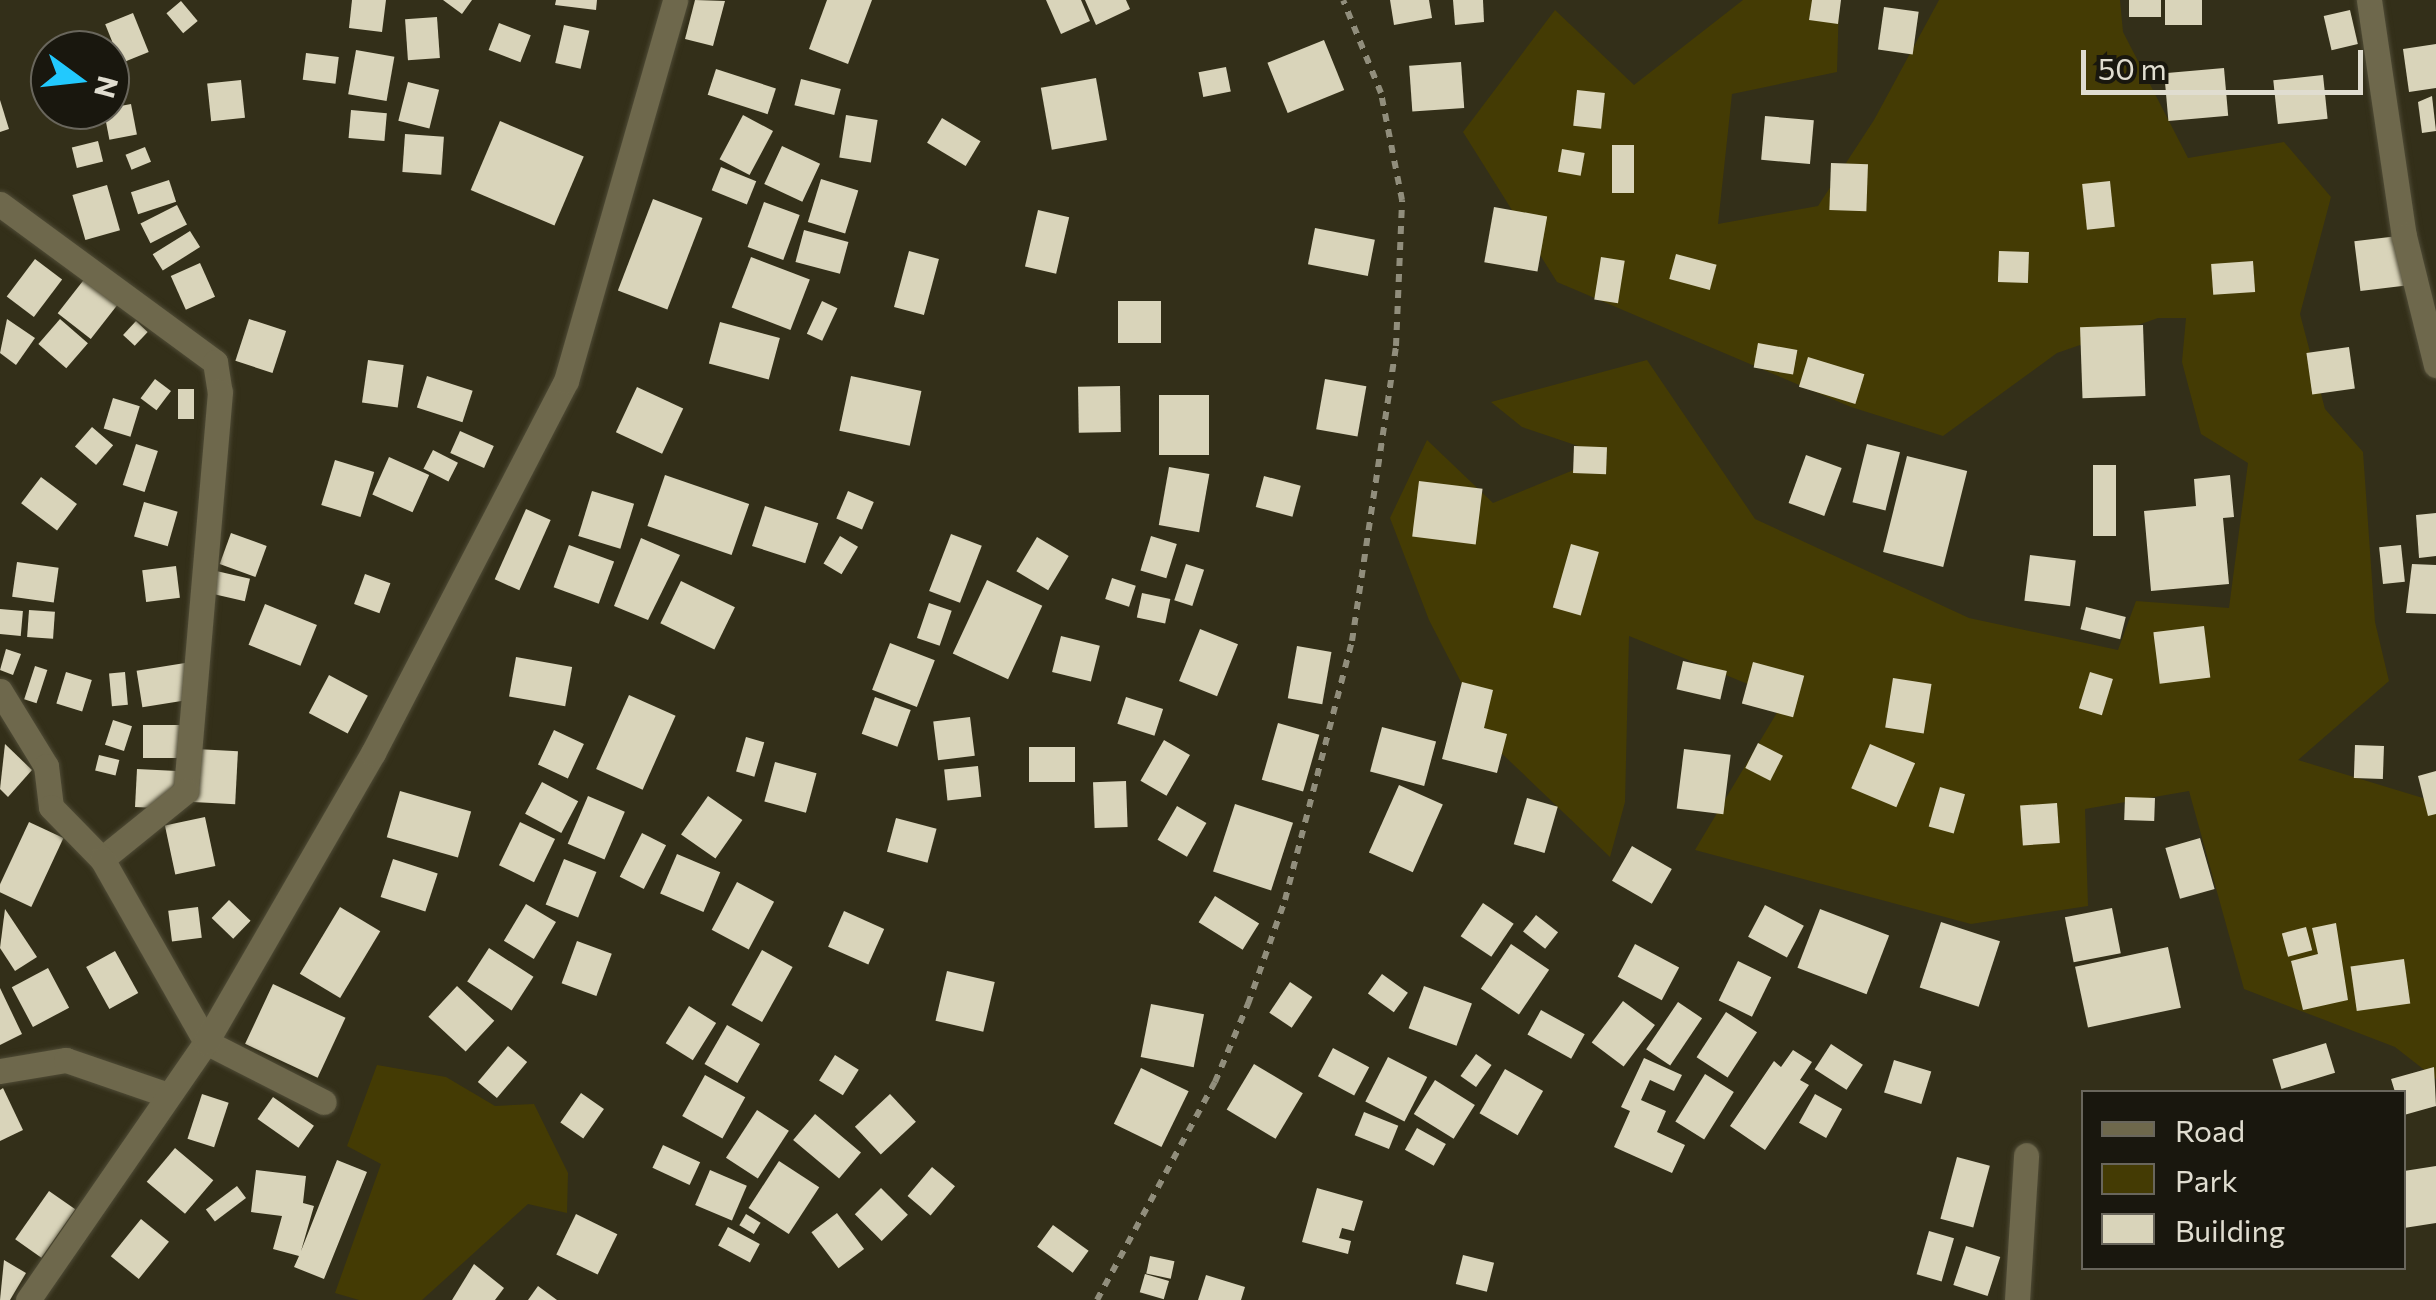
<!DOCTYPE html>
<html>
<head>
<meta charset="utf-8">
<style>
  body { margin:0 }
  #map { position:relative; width:2436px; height:1300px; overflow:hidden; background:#332f19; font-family:Commissioner,sans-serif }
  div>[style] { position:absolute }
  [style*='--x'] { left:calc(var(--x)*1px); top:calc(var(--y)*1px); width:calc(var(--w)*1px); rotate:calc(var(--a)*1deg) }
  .green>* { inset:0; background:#443b04 }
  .building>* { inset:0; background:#d9d4ba; transform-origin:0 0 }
  .path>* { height:6px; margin-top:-3px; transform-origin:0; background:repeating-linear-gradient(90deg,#918e7c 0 8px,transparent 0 16px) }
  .roads { filter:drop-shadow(0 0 2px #4f4b36) drop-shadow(0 0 2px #4f4b36) }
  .minor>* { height:25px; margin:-12.5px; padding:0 12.5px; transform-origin:12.5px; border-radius:12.5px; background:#6e684c }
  span { translate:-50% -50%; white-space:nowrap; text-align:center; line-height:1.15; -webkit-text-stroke:10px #19170e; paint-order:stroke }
  .legend { position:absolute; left:2081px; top:1090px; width:325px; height:180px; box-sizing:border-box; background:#19170e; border:2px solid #69665c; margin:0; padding:12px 18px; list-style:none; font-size:30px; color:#e0ddd0 }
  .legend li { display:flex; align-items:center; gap:20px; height:50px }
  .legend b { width:50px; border:2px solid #69665c }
  .north { position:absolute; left:30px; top:30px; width:100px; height:100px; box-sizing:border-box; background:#19170e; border:2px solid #69665c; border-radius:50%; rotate:105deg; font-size:28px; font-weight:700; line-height:40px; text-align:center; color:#e0ddd0 }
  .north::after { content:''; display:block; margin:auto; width:35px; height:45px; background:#22c9fe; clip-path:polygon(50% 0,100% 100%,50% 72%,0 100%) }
  .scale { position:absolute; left:2081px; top:50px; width:282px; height:45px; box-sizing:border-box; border:5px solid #e0ddd0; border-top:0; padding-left:12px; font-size:30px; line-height:35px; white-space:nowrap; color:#e0ddd0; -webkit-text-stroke:8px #19170e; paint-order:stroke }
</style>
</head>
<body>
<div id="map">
  <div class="green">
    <i style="clip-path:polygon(1743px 0,1839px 0,1837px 72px,1732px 94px,1718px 224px,1818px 206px,1874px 120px,1939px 0,2120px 0,2123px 32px,2188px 158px,2284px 142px,2331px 197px,2300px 314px,2325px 409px,2363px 452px,2375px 622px,2389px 681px,2298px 760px,2436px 802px,2436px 1079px,2395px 1047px,2244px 989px,2189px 791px,2085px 809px,2088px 906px,1971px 924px,1695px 850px,1785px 699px,1629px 636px,1625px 802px,1610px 857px,1494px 746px,1429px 620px,1390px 518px,1427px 440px,1493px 503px,1608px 456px,1522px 427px,1491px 402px,1647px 360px,1755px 519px,1969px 618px,2118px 650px,2136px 601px,2229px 608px,2248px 463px,2201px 434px,2182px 362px,2186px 318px,2158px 318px,2057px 353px,1943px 436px,1851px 407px,1557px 282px,1463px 132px,1555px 10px,1634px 85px)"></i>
    <i style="clip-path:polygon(377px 1065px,446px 1077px,495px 1106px,534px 1104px,568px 1173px,567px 1213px,528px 1204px,422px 1300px,359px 1300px,335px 1293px,381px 1164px,347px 1146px)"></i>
  </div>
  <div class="building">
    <i style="clip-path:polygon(352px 0,386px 0,382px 32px,349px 28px)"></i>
    <i style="clip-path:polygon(443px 0,472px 0,462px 14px)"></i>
    <i style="clip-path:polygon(556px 0,597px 0,596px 10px,555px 5px)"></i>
    <i style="clip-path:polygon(695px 0,725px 1px,713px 46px,685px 39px)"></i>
    <i style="clip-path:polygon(827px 0,872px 0,848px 64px,809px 49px)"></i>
    <i style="clip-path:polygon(1046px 0,1081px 0,1090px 21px,1061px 34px)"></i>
    <i style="clip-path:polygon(1085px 0,1126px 0,1130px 9px,1096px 25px)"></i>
    <i style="clip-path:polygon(1390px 0,1429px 0,1432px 18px,1394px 25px)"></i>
    <i style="clip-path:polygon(1453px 0,1483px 0,1484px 22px,1455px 25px)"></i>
    <i style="clip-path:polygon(1812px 0,1841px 0,1838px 24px,1809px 20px)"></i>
    <i style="left:2129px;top:0;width:32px;height:17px"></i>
    <i style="left:2165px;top:0;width:37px;height:25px"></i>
    <i style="left:181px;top:1px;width:26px;height:19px;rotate:50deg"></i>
    <i style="left:1884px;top:7px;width:35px;height:43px;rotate:8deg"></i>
    <i style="left:2350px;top:10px;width:35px;height:27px;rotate:77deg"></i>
    <i style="left:133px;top:13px;width:42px;height:30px;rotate:68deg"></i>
    <i style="left:437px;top:17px;width:41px;height:32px;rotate:86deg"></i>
    <i style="left:499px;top:23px;width:34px;height:29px;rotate:21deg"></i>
    <i style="left:564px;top:25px;width:26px;height:39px;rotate:13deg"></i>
    <i style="left:1324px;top:40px;width:54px;height:61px;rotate:68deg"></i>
    <i style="clip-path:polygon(2436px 44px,2436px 88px,2409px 92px,2403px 49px)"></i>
    <i style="left:356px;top:50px;width:39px;height:45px;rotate:10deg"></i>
    <i style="left:306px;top:53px;width:33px;height:27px;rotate:7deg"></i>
    <i style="left:1461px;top:62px;width:46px;height:52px;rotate:86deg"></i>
    <i style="left:1226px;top:67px;width:25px;height:28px;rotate:79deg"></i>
    <i style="left:2224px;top:68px;width:48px;height:60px;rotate:85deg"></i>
    <i style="left:716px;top:69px;width:63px;height:27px;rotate:18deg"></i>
    <i style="left:2323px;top:75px;width:44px;height:50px;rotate:84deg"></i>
    <i style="left:1096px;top:78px;width:63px;height:56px;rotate:80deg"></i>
    <i style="left:801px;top:79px;width:41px;height:27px;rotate:14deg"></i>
    <i style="left:241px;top:80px;width:38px;height:34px;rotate:84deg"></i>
    <i style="left:408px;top:82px;width:32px;height:40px;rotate:14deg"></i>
    <i style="left:1577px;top:90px;width:28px;height:36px;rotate:6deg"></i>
    <i style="clip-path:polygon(2432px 96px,2436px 131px,2422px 133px,2418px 102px)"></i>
    <i style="clip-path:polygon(0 100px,9px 129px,0 132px)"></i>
    <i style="left:131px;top:104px;width:31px;height:28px;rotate:79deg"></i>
    <i style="left:351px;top:110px;width:36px;height:28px;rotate:5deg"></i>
    <i style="left:743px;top:115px;width:34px;height:50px;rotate:28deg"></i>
    <i style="left:846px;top:115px;width:32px;height:43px;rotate:9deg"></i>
    <i style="left:1765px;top:116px;width:49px;height:44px;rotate:5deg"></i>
    <i style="left:942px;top:118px;width:45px;height:29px;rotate:31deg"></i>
    <i style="left:500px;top:121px;width:91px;height:75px;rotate:23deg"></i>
    <i style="left:405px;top:134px;width:39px;height:38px;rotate:4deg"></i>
    <i style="left:98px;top:141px;width:21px;height:27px;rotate:76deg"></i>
    <i style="left:1612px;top:145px;width:22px;height:48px"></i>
    <i style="left:782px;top:146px;width:42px;height:42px;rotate:25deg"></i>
    <i style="left:145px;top:147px;width:16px;height:21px;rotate:68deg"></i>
    <i style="left:1562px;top:149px;width:23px;height:23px;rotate:10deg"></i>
    <i style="left:1831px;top:163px;width:37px;height:47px;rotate:2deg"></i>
    <i style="left:721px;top:167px;width:38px;height:25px;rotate:22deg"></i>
    <i style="left:821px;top:179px;width:39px;height:45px;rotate:17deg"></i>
    <i style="left:169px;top:180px;width:23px;height:40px;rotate:72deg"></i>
    <i style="left:2110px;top:181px;width:46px;height:28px;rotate:84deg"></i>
    <i style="left:107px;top:185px;width:47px;height:36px;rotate:74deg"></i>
    <i style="left:653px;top:199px;width:53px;height:98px;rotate:21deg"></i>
    <i style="left:764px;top:202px;width:38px;height:48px;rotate:20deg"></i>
    <i style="left:177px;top:205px;width:22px;height:41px;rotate:63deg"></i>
    <i style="left:1494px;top:207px;width:54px;height:56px;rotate:10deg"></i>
    <i style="left:1038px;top:210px;width:32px;height:58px;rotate:13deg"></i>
    <i style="left:1315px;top:228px;width:61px;height:37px;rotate:11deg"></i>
    <i style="left:804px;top:230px;width:46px;height:33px;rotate:15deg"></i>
    <i style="left:190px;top:231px;width:19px;height:44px;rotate:58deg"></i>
    <i style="left:2398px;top:236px;width:50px;height:44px;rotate:83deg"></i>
    <i style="left:909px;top:251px;width:31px;height:58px;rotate:15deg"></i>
    <i style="left:1999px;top:251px;width:30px;height:31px;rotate:2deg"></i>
    <i style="left:1676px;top:254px;width:42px;height:26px;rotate:15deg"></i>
    <i style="left:751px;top:257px;width:63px;height:54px;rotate:21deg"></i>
    <i style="left:1601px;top:257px;width:24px;height:43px;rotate:9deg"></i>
    <i style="left:35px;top:259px;width:34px;height:47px;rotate:37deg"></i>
    <i style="left:2253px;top:261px;width:31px;height:42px;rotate:86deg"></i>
    <i style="left:200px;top:263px;width:37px;height:32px;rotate:66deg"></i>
    <i style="left:86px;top:277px;width:42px;height:46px;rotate:38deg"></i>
    <i style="left:822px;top:301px;width:17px;height:36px;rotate:25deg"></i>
    <i style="left:1118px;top:301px;width:43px;height:42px"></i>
    <i style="clip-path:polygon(7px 319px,35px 338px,16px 365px,0 353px)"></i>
    <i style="left:60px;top:319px;width:37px;height:33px;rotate:41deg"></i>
    <i style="left:249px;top:319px;width:39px;height:44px;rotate:18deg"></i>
    <i style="left:136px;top:321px;width:16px;height:19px;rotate:43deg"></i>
    <i style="left:720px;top:322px;width:62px;height:43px;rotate:15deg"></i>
    <i style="left:2143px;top:325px;width:71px;height:63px;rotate:88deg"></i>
    <i style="left:1758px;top:343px;width:40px;height:25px;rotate:10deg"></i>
    <i style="left:2349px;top:347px;width:42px;height:43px;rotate:82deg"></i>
    <i style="left:1808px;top:357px;width:59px;height:31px;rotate:17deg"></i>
    <i style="left:368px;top:360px;width:36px;height:43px;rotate:8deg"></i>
    <i style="left:427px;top:376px;width:48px;height:33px;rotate:18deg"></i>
    <i style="left:851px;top:376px;width:72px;height:56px;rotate:12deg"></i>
    <i style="left:155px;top:379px;width:20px;height:24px;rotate:37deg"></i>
    <i style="left:1325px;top:379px;width:42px;height:51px;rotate:10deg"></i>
    <i style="left:1120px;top:386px;width:46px;height:42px;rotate:89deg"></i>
    <i style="left:637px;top:387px;width:51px;height:50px;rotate:25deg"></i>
    <i style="left:178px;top:389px;width:16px;height:30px"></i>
    <i style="left:1159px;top:395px;width:50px;height:60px"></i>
    <i style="left:113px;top:398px;width:28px;height:32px;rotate:17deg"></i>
    <i style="left:92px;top:427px;width:28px;height:26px;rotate:41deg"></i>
    <i style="left:460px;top:431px;width:37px;height:24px;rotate:24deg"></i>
    <i style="left:136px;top:444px;width:23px;height:43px;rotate:18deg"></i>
    <i style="left:1867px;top:444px;width:34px;height:60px;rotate:14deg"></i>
    <i style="left:1574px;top:446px;width:33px;height:27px;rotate:2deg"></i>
    <i style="left:433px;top:450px;width:28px;height:21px;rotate:27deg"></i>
    <i style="left:1806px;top:455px;width:38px;height:51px;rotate:20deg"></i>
    <i style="left:1907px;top:456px;width:62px;height:99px;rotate:14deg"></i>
    <i style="left:389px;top:457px;width:44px;height:41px;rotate:24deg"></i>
    <i style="left:335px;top:460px;width:41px;height:47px;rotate:17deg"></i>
    <i style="left:2093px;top:465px;width:23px;height:71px"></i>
    <i style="left:1169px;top:467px;width:41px;height:59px;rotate:10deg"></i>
    <i style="left:665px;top:475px;width:89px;height:54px;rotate:19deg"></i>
    <i style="clip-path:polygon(2230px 475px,2234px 517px,2223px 518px,2229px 584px,2151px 591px,2144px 511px,2196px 506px,2194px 479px)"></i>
    <i style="left:1264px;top:476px;width:38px;height:32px;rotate:15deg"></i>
    <i style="left:41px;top:477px;width:45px;height:33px;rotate:37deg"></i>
    <i style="left:1419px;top:481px;width:64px;height:56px;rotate:7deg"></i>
    <i style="left:592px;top:491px;width:44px;height:47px;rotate:17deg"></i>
    <i style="left:848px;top:491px;width:28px;height:30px;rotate:23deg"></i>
    <i style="left:144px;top:502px;width:35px;height:36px;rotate:16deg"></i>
    <i style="left:765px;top:506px;width:56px;height:42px;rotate:18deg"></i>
    <i style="left:526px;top:509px;width:27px;height:77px;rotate:24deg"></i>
    <i style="clip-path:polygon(2436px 513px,2436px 556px,2419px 558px,2416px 515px)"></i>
    <i style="left:231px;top:533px;width:38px;height:33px;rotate:20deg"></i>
    <i style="left:951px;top:534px;width:33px;height:61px;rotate:21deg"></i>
    <i style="left:840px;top:536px;width:21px;height:32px;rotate:31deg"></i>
    <i style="left:1151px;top:536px;width:27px;height:36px;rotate:17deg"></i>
    <i style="left:1037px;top:537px;width:37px;height:40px;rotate:31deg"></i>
    <i style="clip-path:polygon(641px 538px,680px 555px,648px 620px,614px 606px)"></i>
    <i style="left:1571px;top:544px;width:29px;height:66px;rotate:16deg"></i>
    <i style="left:569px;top:545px;width:48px;height:45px;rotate:20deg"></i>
    <i style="left:2401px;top:545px;width:37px;height:22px;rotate:84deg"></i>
    <i style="left:2030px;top:555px;width:46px;height:46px;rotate:7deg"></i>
    <i style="left:17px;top:562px;width:42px;height:35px;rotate:8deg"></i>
    <i style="left:1186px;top:564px;width:19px;height:38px;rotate:18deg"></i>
    <i style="clip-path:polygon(2412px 564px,2436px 565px,2436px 614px,2406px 613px)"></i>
    <i style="left:176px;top:566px;width:32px;height:34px;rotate:83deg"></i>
    <i style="left:212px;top:570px;width:39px;height:23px;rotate:13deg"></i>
    <i style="left:365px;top:574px;width:27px;height:32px;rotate:20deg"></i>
    <i style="left:1112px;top:578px;width:25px;height:22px;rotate:18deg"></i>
    <i style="left:987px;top:580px;width:61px;height:81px;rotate:25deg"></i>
    <i style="left:681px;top:581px;width:60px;height:47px;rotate:26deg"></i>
    <i style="left:1142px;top:593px;width:29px;height:25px;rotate:12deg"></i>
    <i style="left:929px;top:603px;width:24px;height:37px;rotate:19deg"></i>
    <i style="left:265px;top:604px;width:56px;height:44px;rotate:22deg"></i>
    <i style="left:2086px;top:607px;width:41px;height:23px;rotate:14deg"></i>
    <i style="left:0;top:609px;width:23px;height:25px;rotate:5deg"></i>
    <i style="left:29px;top:610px;width:26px;height:27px;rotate:4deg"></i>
    <i style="left:2204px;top:626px;width:52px;height:51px;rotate:83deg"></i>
    <i style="left:1200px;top:629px;width:41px;height:56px;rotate:22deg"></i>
    <i style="left:1061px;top:636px;width:40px;height:37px;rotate:14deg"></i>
    <i style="left:890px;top:643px;width:48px;height:50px;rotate:21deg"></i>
    <i style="left:1297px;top:646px;width:35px;height:53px;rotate:10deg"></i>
    <i style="clip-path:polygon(6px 649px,21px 654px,13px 675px,0 670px)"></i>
    <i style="left:516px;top:657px;width:57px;height:40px;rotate:10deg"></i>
    <i style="left:1683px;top:661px;width:45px;height:29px;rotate:13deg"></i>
    <i style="left:1753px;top:662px;width:53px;height:43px;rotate:15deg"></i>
    <i style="left:185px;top:663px;width:37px;height:49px;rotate:81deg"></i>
    <i style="left:35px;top:666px;width:13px;height:35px;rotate:18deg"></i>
    <i style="left:66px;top:672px;width:27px;height:33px;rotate:17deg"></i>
    <i style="left:125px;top:672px;width:33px;height:16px;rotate:85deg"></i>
    <i style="left:2090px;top:672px;width:24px;height:38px;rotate:17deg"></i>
    <i style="left:329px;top:675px;width:44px;height:43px;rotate:28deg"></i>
    <i style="left:1893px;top:678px;width:39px;height:50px;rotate:9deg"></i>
    <i style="clip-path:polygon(1462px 682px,1493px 690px,1484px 728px,1507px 734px,1497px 773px,1442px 759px)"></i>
    <i style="left:629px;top:695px;width:51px;height:81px;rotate:24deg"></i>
    <i style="left:875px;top:697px;width:38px;height:39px;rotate:20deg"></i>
    <i style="left:1126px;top:697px;width:39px;height:28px;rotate:18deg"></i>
    <i style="left:970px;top:717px;width:39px;height:37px;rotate:83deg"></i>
    <i style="left:113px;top:720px;width:20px;height:26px;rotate:18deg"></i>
    <i style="left:1278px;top:723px;width:43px;height:59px;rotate:16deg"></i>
    <i style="left:143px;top:725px;width:44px;height:33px"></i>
    <i style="left:1382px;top:727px;width:56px;height:46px;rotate:15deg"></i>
    <i style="left:554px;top:730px;width:33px;height:38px;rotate:25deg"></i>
    <i style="left:746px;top:737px;width:19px;height:36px;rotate:16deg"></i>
    <i style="left:1164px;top:740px;width:30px;height:47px;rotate:30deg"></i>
    <i style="left:1758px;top:743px;width:28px;height:28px;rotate:27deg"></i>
    <i style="clip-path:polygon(5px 744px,32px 770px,8px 797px,0 789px)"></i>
    <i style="left:1870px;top:744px;width:49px;height:48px;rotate:23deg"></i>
    <i style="left:2355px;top:745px;width:29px;height:33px;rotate:2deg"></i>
    <i style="left:1029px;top:747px;width:46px;height:35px"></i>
    <i style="left:196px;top:749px;width:42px;height:53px;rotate:3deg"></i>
    <i style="left:1684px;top:749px;width:47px;height:60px;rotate:7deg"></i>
    <i style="left:99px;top:755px;width:21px;height:16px;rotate:14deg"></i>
    <i style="left:775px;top:762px;width:43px;height:41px;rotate:15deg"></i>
    <i style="left:978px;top:766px;width:31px;height:34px;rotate:84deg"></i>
    <i style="left:137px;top:769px;width:45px;height:38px;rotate:3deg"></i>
    <i style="clip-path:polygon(2436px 771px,2436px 814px,2428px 816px,2418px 776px)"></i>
    <i style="left:1126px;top:781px;width:46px;height:33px;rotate:88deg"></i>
    <i style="left:542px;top:782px;width:41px;height:36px;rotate:28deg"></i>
    <i style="left:1399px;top:785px;width:48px;height:74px;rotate:24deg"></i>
    <i style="left:1940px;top:787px;width:26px;height:41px;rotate:16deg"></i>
    <i style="left:400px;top:791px;width:74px;height:48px;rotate:16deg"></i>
    <i style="left:588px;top:796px;width:40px;height:52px;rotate:23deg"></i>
    <i style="left:708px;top:796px;width:42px;height:47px;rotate:35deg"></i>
    <i style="left:2125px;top:797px;width:30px;height:23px;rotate:2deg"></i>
    <i style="left:1527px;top:798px;width:32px;height:48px;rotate:16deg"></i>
    <i style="left:2057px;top:803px;width:40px;height:37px;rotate:86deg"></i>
    <i style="left:1235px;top:804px;width:61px;height:71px;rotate:18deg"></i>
    <i style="left:1177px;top:806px;width:34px;height:39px;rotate:30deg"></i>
    <i style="left:205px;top:817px;width:50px;height:41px;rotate:78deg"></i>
    <i style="left:896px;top:818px;width:42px;height:35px;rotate:15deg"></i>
    <i style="left:29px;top:822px;width:38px;height:76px;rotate:25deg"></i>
    <i style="left:520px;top:822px;width:39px;height:48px;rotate:26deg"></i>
    <i style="left:642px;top:833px;width:27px;height:49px;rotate:27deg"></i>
    <i style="left:2200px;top:838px;width:53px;height:36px;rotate:74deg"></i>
    <i style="left:1632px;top:846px;width:46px;height:40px;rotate:30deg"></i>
    <i style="left:677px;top:854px;width:47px;height:43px;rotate:23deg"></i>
    <i style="left:393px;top:859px;width:47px;height:40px;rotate:18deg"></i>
    <i style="left:564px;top:859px;width:35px;height:49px;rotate:22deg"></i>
    <i style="left:737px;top:882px;width:42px;height:54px;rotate:28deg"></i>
    <i style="left:1215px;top:896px;width:52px;height:31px;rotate:32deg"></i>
    <i style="left:229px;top:900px;width:30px;height:25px;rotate:44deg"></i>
    <i style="left:1483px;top:903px;width:37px;height:40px;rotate:34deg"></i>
    <i style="left:526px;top:904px;width:35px;height:43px;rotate:31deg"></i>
    <i style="left:1765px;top:905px;width:44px;height:36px;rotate:28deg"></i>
    <i style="left:198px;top:907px;width:31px;height:30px;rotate:83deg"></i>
    <i style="left:340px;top:907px;width:47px;height:78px;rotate:31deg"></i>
    <i style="left:2112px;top:908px;width:46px;height:48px;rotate:79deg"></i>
    <i style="clip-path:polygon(5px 909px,37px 957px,15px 971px,0 948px)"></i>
    <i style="left:1820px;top:909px;width:74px;height:63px;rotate:21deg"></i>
    <i style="left:844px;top:911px;width:44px;height:39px;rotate:24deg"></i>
    <i style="left:1536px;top:915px;width:28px;height:21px;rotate:38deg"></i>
    <i style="left:1941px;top:922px;width:62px;height:69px;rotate:18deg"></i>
    <i style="clip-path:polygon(2336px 923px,2348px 1000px,2303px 1010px,2291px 961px,2318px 954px,2312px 928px)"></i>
    <i style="left:2306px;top:927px;width:24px;height:25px;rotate:75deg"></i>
    <i style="left:577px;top:941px;width:37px;height:45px;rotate:20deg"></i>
    <i style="left:1511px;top:944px;width:46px;height:54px;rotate:34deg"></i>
    <i style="left:1635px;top:944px;width:50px;height:37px;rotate:28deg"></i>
    <i style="left:2168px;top:947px;width:62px;height:95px;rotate:78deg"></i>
    <i style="left:489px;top:948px;width:53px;height:40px;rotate:33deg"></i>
    <i style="left:762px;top:950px;width:35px;height:63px;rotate:29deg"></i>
    <i style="left:115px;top:951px;width:48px;height:33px;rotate:61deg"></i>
    <i style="left:2404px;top:959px;width:45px;height:54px;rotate:82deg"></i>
    <i style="left:1738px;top:961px;width:37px;height:44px;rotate:26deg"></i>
    <i style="left:48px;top:968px;width:45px;height:41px;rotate:62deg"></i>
    <i style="left:947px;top:971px;width:49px;height:51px;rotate:13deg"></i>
    <i style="left:1382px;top:974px;width:32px;height:24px;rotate:36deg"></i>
    <i style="left:1290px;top:982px;width:27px;height:37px;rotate:34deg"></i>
    <i style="left:273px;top:984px;width:80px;height:66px;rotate:25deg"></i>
    <i style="left:457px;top:986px;width:51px;height:42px;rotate:43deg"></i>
    <i style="left:1424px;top:986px;width:51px;height:45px;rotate:20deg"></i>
    <i style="clip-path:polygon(0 988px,22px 1034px,0 1045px)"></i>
    <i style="left:1623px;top:1001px;width:40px;height:52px;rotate:37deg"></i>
    <i style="left:1678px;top:1002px;width:29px;height:57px;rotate:34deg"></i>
    <i style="left:1151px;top:1004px;width:54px;height:54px;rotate:11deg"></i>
    <i style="left:689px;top:1006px;width:32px;height:44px;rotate:32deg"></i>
    <i style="left:1541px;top:1010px;width:50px;height:28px;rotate:29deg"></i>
    <i style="left:1726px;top:1012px;width:37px;height:54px;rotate:33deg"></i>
    <i style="left:727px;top:1025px;width:38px;height:45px;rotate:30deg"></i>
    <i style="left:2326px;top:1043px;width:31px;height:56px;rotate:73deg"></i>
    <i style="left:1831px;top:1044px;width:38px;height:30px;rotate:33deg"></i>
    <i style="left:508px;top:1046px;width:25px;height:47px;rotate:40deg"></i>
    <i style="left:1333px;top:1048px;width:41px;height:32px;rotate:28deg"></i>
    <i style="clip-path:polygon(1793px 1050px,1812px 1062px,1800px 1080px,1809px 1085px,1765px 1150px,1730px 1126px,1774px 1061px,1781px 1067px)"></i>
    <i style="left:1476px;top:1054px;width:19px;height:27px;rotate:35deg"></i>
    <i style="left:835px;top:1055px;width:28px;height:30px;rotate:32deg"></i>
    <i style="left:1388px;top:1057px;width:44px;height:50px;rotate:27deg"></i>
    <i style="clip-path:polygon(1644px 1058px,1682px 1075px,1674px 1091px,1650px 1080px,1641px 1100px,1666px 1111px,1657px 1132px,1685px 1145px,1672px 1173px,1614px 1147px,1630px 1111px,1621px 1107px)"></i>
    <i style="left:1894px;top:1060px;width:39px;height:34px;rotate:17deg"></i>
    <i style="left:1254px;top:1064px;width:57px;height:53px;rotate:31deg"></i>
    <i style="clip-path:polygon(2434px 1067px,2436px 1106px,2404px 1115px,2404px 1092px,2395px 1092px,2391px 1079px)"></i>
    <i style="left:1141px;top:1068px;width:53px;height:62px;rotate:26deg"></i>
    <i style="left:1505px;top:1069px;width:44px;height:51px;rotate:30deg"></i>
    <i style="left:1705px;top:1074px;width:34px;height:56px;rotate:32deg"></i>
    <i style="left:705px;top:1075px;width:46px;height:47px;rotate:29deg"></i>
    <i style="left:1435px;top:1080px;width:47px;height:40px;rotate:32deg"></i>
    <i style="clip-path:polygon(3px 1088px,23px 1130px,0 1141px,0 1090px)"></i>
    <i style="left:581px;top:1093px;width:28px;height:36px;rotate:35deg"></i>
    <i style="left:202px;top:1094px;width:28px;height:47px;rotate:18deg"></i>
    <i style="left:890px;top:1094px;width:38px;height:48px;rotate:47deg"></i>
    <i style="left:1815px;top:1094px;width:31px;height:33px;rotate:29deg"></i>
    <i style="left:273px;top:1097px;width:50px;height:27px;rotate:35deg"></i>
    <i style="left:757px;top:1110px;width:38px;height:57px;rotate:33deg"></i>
    <i style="left:1364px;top:1112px;width:37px;height:25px;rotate:22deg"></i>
    <i style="left:815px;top:1114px;width:60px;height:34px;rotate:40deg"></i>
    <i style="left:1417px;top:1128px;width:33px;height:25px;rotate:29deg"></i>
    <i style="left:663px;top:1145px;width:41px;height:25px;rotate:25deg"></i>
    <i style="left:175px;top:1148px;width:50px;height:44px;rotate:40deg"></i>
    <i style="left:1957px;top:1157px;width:34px;height:64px;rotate:15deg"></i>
    <i style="clip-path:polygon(337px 1160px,367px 1172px,324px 1279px,294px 1267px,299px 1256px,273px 1249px,282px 1216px,251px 1212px,256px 1170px,306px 1176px,303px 1203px,314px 1206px,301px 1251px)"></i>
    <i style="left:779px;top:1161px;width:48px;height:56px;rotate:33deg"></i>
    <i style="clip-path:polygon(2436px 1166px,2436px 1223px,2404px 1228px,2404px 1171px)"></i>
    <i style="left:932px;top:1167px;width:30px;height:38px;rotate:40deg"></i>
    <i style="left:710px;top:1170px;width:40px;height:38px;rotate:23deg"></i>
    <i style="left:237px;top:1186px;width:15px;height:39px;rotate:53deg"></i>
    <i style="left:881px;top:1188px;width:38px;height:37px;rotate:45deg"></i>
    <i style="clip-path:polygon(1317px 1188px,1363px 1201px,1354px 1231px,1342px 1228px,1339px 1238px,1351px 1241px,1348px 1254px,1302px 1242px)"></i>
    <i style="left:49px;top:1191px;width:32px;height:59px;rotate:35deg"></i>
    <i style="left:837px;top:1213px;width:45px;height:32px;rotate:53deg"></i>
    <i style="left:576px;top:1214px;width:46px;height:45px;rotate:26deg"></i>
    <i style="left:746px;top:1214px;width:17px;height:13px;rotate:31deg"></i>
    <i style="left:141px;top:1219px;width:36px;height:48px;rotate:39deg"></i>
    <i style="left:1053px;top:1225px;width:44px;height:27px;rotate:36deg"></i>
    <i style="left:728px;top:1227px;width:36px;height:21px;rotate:28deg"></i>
    <i style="left:1929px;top:1231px;width:26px;height:45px;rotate:16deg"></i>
    <i style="left:1966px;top:1246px;width:36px;height:41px;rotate:18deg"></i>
    <i style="left:1463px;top:1255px;width:32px;height:30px;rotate:14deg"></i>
    <i style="left:1150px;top:1256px;width:25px;height:18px;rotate:12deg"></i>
    <i style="clip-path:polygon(4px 1260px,26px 1273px,10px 1300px,0 1300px)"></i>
    <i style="clip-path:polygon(474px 1264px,504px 1288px,495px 1300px,452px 1300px)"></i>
    <i style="left:1145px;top:1274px;width:25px;height:19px;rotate:16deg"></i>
    <i style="clip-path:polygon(1206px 1275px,1245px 1287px,1241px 1300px,1198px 1300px)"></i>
    <i style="clip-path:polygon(538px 1286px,557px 1300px,528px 1300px)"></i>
  </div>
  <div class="path">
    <i style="--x:1097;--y:1300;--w:248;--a:-61.6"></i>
    <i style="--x:1215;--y:1082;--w:85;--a:-67.1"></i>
    <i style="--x:1248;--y:1004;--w:110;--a:-70.4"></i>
    <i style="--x:1285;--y:900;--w:268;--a:-75.5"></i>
    <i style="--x:1352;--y:641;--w:298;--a:-81.5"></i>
    <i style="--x:1396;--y:346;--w:146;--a:-87.6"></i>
    <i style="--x:1402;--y:200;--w:109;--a:-101.1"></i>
    <i style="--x:1381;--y:93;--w:100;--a:-112.2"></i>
  </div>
  <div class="roads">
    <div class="minor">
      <i style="--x:2369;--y:0;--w:239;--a:81.6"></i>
      <i style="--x:2404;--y:236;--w:133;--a:76.1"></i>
      <i style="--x:0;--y:204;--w:267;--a:36.3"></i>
      <i style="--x:215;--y:362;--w:30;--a:81"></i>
      <i style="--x:220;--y:392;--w:400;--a:94.9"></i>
      <i style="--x:186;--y:791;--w:108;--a:141"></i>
      <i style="--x:0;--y:691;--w:88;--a:58.5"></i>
      <i style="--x:46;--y:766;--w:41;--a:83"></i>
      <i style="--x:51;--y:807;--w:73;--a:45.6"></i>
      <i style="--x:102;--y:859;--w:210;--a:60.4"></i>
      <i style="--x:206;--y:1042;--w:132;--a:27"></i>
      <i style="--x:0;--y:1071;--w:67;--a:-9.5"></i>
      <i style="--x:66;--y:1060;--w:105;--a:19"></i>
      <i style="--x:28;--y:1300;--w:313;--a:-55.4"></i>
      <i style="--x:206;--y:1042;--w:334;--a:-60"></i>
      <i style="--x:373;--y:753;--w:419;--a:-62.6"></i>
      <i style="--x:566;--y:381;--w:396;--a:-74"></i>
      <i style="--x:2017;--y:1300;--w:145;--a:-86.4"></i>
    </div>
  </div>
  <ul class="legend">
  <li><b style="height:12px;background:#6e684c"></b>Road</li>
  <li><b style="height:28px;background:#443b04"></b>Park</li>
  <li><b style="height:28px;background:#d9d4ba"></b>Building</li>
  </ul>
  <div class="north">N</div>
  <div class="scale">50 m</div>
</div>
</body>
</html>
